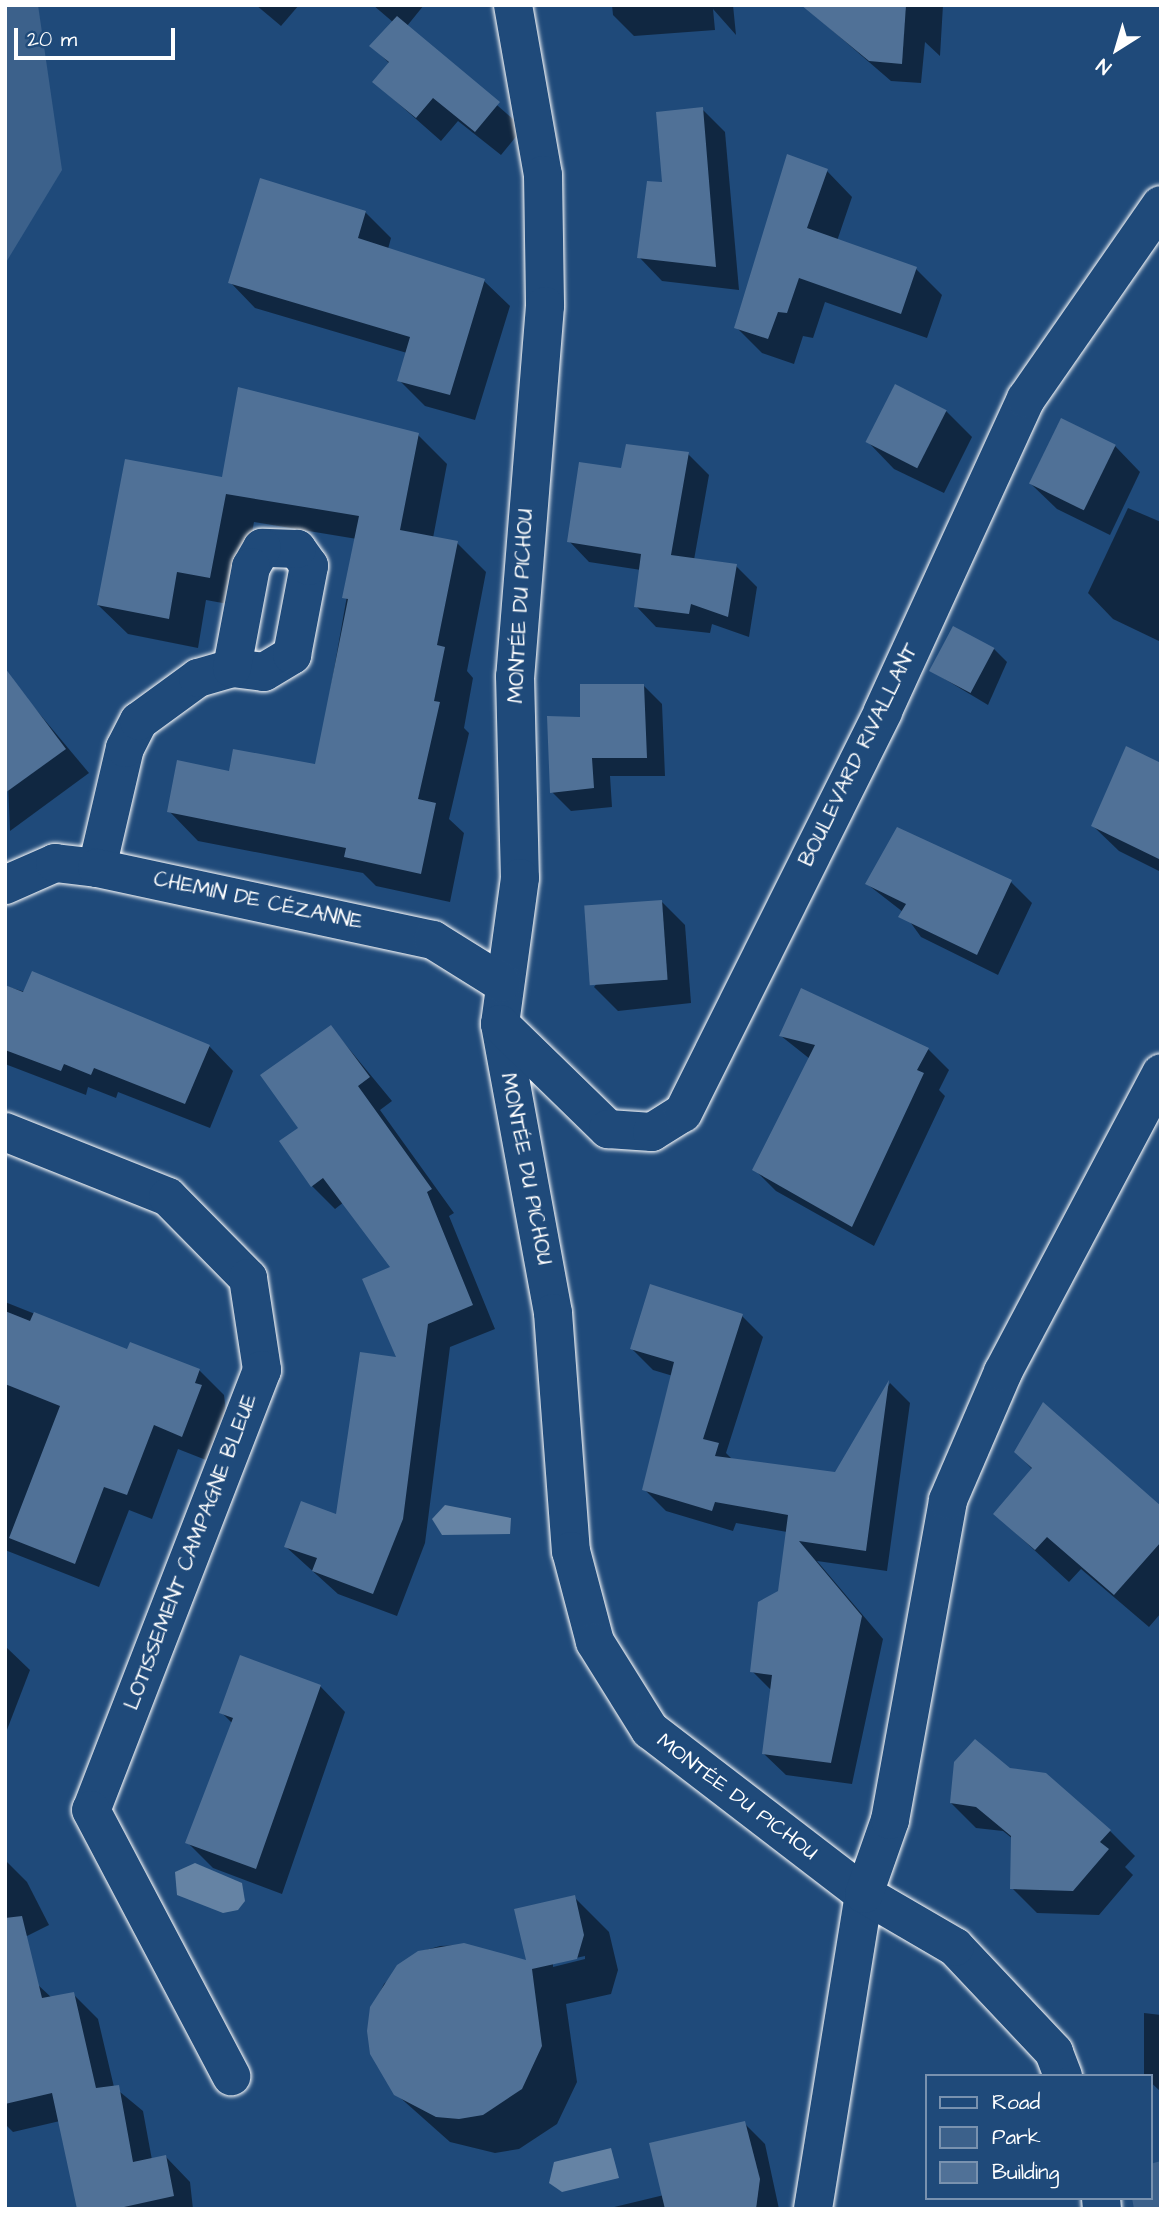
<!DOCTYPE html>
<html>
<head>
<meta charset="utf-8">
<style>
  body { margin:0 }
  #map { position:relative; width:1166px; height:2214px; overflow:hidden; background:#1f4a7a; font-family:"Architects Daughter",sans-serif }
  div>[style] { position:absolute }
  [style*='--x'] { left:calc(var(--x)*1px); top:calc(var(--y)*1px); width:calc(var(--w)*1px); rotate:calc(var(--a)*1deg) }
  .green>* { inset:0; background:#3c618b }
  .water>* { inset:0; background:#6583a4 }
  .shadow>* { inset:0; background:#0007 }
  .building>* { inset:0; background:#507197; transform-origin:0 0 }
  .roads { filter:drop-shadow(0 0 2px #fff) drop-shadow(0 0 2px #fff) }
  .minor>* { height:38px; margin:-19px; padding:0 19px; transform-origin:19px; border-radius:19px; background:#1f4a7a }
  span { translate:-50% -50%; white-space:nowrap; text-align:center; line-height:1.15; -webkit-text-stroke:5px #1f4a7a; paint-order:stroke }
  .street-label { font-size:21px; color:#fff }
  .frame { position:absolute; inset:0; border:7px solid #fff; pointer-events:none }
  .legend { position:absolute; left:925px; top:2074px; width:228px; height:126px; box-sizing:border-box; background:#1f4a7a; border:2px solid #7992af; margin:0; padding:9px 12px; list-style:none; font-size:21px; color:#fff }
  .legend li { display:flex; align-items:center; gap:14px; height:35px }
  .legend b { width:35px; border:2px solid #7992af }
  .north { position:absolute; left:1082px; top:14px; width:70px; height:70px; -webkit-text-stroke:5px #1f4a7a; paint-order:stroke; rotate:217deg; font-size:19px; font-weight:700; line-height:28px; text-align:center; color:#fff }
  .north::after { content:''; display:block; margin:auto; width:24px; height:32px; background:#fff; clip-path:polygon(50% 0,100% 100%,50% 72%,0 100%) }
  .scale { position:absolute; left:14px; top:28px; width:161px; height:32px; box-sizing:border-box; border:4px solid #fff; border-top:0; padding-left:9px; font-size:21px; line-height:24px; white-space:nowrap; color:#fff; -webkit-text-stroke:5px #1f4a7a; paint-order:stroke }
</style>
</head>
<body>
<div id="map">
  <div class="green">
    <i style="clip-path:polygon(5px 5px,38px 5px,62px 170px,5px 264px)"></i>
    <i style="clip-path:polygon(1161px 2161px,1161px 2209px,1134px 2209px,1132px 2198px,1150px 2198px,1150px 2164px)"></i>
  </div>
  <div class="water">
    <i style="clip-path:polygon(445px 1505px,511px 1518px,510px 1534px,442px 1535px,432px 1519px)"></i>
    <i style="clip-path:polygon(195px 1863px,242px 1883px,245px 1901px,238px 1910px,223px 1913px,177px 1895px,175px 1872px)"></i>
    <i style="clip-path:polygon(611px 2148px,619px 2178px,562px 2192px,549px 2183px,554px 2162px)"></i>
  </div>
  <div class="shadow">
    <i style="clip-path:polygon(256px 5px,299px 5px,281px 26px)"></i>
    <i style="clip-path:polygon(373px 5px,424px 5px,407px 26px,523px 128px,501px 155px,458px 121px,441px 141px,374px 82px,390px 64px,372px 46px,394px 23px)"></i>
    <i style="clip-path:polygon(612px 5px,733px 5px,736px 35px,713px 9px,715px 30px,634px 36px,613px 15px)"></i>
    <i style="clip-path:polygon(943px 5px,940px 56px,925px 42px,921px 83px,891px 81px,804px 6px)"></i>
    <i style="clip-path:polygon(702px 109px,725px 132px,739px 290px,662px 281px,639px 257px,664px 184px)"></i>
    <i style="clip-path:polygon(827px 171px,852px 197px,837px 241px,916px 269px,942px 295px,927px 338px,825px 302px,813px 338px,803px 336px,794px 364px,762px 353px,736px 327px)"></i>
    <i style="clip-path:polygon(365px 212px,391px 238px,388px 249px,484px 281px,510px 306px,475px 420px,425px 406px,399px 380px,407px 353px,255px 308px,230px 282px)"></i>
    <i style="clip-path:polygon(896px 387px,946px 411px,972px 437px,944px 493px,894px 469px,869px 443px)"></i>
    <i style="clip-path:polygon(418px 435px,447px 464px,433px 538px,457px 543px,486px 572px,467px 671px,473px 678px,464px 728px,469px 733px,449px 819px,464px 833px,450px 902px,376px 886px,363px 873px,198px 841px,169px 811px,230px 773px,317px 766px,357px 539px,254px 522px,239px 606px,206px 600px,198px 648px,128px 634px,98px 605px,224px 479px)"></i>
    <i style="clip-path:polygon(1115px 446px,1140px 472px,1110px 535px,1057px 509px,1031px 484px)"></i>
    <i style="clip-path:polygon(688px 454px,709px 475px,694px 560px,736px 566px,757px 587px,749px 637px,712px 624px,710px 633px,656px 627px,636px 606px,641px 570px,589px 562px,569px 541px,623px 470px)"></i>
    <i style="clip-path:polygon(1128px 508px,1161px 522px,1161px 642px,1113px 619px,1088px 593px)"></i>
    <i style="clip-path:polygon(994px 649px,1007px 662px,988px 705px,933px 672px)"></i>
    <i style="clip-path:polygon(643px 685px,662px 704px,665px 776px,610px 776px,612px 807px,571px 811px,552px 792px,582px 718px)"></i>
    <i style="clip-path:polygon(22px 693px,89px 773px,10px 831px,5px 706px)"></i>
    <i style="clip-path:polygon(1161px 765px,1161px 872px,1119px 851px,1093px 826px)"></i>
    <i style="clip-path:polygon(1011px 882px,1032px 903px,998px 975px,921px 937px,903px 912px,867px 884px)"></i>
    <i style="clip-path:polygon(661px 901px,685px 925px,691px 1003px,618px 1011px,594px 987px)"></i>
    <i style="clip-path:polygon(5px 986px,209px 1046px,233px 1071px,210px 1128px,118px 1092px,116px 1098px,88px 1087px,86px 1095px,5px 1064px)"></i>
    <i style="clip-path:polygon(331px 1027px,392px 1101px,380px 1110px,454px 1213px,449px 1216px,495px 1329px,450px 1347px,425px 1543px,397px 1616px,338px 1594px,286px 1547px,337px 1516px,399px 1359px,393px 1268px,344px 1202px,335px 1209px,312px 1186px,300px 1129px)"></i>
    <i style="clip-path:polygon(781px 1036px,928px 1049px,949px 1070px,939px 1090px,945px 1096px,874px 1246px,776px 1191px,755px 1170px,810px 1059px)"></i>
    <i style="clip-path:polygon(5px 1302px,128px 1351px,199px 1370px,224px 1395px,226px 1411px,206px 1460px,178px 1449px,152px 1519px,129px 1510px,99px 1587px,5px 1550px)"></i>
    <i style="clip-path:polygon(742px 1316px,763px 1337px,726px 1453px,733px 1460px,836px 1474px,890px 1383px,910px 1403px,887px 1571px,817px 1561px,883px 1639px,852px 1784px,786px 1775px,764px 1754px,772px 1691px,752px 1671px,780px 1592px,787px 1532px,736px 1523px,733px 1531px,666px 1511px,644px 1489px,673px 1376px,653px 1370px,632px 1349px)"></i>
    <i style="clip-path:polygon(1016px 1452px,1161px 1508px,1161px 1613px,1149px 1627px,1081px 1569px,1069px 1582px,995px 1514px,1033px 1470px)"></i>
    <i style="clip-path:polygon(5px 1646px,30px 1670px,5px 1735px)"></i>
    <i style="clip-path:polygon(320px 1686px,345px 1712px,282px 1894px,213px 1868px,187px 1842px,233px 1724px,221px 1712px)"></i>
    <i style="clip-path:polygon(1009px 1770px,1110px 1831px,1135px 1856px,1125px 1867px,1133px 1875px,1099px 1915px,1037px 1913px,1012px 1888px,1013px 1839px,1003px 1831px,976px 1828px,951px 1803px)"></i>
    <i style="clip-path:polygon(5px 1860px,27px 1882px,49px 1925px,5px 1947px)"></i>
    <i style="clip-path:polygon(evenodd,574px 1897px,609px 1932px,618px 1970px,611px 1994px,566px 2004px,577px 2082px,557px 2124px,519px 2149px,495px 2153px,450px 2142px,396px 2094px,372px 2008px,384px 1984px,419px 1952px,440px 1946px,464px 1945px,528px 1962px,574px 1897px,585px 1956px,585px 1959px,553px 1967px,553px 1963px,585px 1956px)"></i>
    <i style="clip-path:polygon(37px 1984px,52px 1998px,73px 1994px,98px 2019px,114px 2087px,143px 2111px,152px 2160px,166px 2157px,190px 2182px,193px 2209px,79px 2209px,60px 2121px,13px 2132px,5px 2124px,5px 1990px)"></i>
    <i style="clip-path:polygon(1144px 2013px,1161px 2015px,1161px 2092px,1144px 2076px)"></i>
    <i style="clip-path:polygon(744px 2123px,765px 2144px,779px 2209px,606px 2209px,664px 2195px)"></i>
  </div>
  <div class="building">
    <i style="clip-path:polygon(801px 5px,906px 5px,902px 64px,869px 61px)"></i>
    <i style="clip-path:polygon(397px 16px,500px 102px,475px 132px,433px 98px,416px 118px,372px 82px,389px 62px,369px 46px)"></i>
    <i style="clip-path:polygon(703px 107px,716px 267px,637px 258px,647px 181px,662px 182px,656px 112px)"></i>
    <i style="clip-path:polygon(787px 154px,828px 169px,807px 228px,917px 267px,901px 314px,799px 278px,787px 313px,778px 312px,768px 339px,734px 328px)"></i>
    <i style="clip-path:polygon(260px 178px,366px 211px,358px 238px,485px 279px,450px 395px,397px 381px,410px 337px,228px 283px)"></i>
    <i style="left:895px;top:384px;width:58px;height:65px;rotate:27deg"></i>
    <i style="clip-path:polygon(238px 387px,419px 433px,400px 530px,458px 541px,437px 645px,445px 647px,434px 701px,440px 702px,418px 799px,436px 803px,421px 874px,344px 857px,346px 848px,167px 812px,177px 760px,229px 771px,233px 749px,315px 764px,348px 599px,342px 598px,359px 516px,226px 494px,210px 578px,177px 572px,169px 619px,97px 605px,125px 459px,222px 477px)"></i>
    <i style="left:1061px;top:418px;width:61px;height:73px;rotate:26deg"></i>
    <i style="clip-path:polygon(626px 444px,689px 452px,671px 555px,737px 564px,728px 617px,691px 604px,689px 614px,634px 607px,641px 554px,567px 542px,579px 462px,621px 468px)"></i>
    <i style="left:953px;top:626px;width:47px;height:51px;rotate:28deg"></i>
    <i style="clip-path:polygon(5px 668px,66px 749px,5px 793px)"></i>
    <i style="clip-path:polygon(580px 684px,644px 684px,647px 758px,592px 758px,594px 788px,550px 793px,547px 716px,580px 717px)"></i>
    <i style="clip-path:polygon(1126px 746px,1161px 763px,1161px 860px,1091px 826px)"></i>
    <i style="clip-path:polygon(897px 827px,1012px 880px,977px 955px,898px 917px,906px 904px,865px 884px)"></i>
    <i style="left:662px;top:900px;width:80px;height:78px;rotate:86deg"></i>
    <i style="clip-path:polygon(32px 971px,210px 1045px,185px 1104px,94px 1068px,91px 1075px,64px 1064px,61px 1071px,5px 1050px,5px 985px,23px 992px)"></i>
    <i style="clip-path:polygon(801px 988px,929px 1048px,917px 1070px,924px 1073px,852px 1227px,752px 1170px,815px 1045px,779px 1036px)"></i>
    <i style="clip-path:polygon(331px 1025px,370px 1077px,358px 1086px,432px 1189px,427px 1192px,473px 1305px,428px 1324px,403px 1519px,373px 1594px,312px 1571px,317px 1558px,284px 1547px,301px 1501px,336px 1514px,360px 1352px,396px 1357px,362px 1279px,390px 1267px,323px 1178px,311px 1187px,279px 1141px,298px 1128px,260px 1075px)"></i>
    <i style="clip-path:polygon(650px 1284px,743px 1314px,703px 1439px,719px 1443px,715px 1456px,835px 1472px,889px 1380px,866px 1551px,799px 1541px,862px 1616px,831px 1763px,762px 1754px,772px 1675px,750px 1672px,758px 1602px,778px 1591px,788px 1515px,715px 1502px,712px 1511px,642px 1490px,674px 1362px,630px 1349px)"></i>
    <i style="clip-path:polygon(5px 1311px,30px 1321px,34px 1312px,127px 1349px,130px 1342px,200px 1369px,195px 1383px,202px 1385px,182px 1437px,154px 1425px,127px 1495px,104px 1487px,75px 1564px,9px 1538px,60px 1406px,5px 1384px)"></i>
    <i style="clip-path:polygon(1043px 1402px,1161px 1506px,1161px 1542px,1114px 1595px,1047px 1537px,1035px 1550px,993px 1514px,1032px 1468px,1014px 1452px)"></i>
    <i style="clip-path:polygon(240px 1655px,321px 1685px,256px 1869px,185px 1843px,233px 1718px,219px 1713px)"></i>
    <i style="clip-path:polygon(975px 1739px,1010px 1768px,1046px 1773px,1111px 1830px,1100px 1842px,1109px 1849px,1073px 1891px,1010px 1889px,1011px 1836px,976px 1807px,950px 1803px,954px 1762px)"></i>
    <i style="clip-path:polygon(575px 1895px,584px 1935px,577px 1959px,532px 1969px,542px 2046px,522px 2089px,483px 2115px,459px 2119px,436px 2117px,394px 2095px,370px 2054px,367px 2031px,370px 2007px,397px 1965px,418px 1951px,464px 1943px,526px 1960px,514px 1909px)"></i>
    <i style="clip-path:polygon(22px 1916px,42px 1998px,74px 1992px,96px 2088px,119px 2085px,133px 2162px,166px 2155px,174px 2196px,115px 2209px,77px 2209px,52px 2093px,5px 2104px,5px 1918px)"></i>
    <i style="clip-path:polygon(745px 2121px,760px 2179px,756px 2209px,665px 2209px,649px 2143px)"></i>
  </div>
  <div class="roads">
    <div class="minor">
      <i style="--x:513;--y:5;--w:173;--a:80"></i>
      <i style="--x:543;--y:175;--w:131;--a:89.1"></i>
      <i style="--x:545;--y:306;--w:371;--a:94.6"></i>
      <i style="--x:515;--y:676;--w:202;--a:88.6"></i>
      <i style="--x:520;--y:878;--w:147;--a:97.8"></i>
      <i style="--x:500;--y:1024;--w:294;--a:79.6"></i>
      <i style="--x:553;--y:1313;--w:239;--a:85.7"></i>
      <i style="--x:571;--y:1551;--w:94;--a:75.2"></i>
      <i style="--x:595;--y:1642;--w:104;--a:58"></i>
      <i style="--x:650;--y:1730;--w:270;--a:37.5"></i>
      <i style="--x:864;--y:1894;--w:319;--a:99.2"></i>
      <i style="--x:97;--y:868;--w:123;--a:-76.9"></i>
      <i style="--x:125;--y:748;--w:30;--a:-63"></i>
      <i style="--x:139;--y:721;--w:73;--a:-36.1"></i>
      <i style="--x:198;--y:678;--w:35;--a:-16"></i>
      <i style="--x:232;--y:668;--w:32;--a:7"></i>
      <i style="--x:264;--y:672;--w:33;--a:-31"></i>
      <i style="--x:292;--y:655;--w:91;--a:-79.2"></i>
      <i style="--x:309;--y:566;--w:21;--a:-125"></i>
      <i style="--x:297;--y:549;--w:35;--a:-178"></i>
      <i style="--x:262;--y:548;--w:22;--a:120"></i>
      <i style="--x:251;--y:567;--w:103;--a:100.7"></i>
      <i style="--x:5;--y:885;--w:55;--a:-23.7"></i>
      <i style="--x:55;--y:863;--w:42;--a:6.8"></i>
      <i style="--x:97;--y:868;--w:344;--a:12.1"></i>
      <i style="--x:433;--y:940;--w:81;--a:31.9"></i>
      <i style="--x:500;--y:1024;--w:151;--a:44.2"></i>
      <i style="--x:608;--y:1129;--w:44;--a:3.9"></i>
      <i style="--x:652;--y:1132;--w:36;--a:-32"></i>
      <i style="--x:683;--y:1113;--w:449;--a:-63.5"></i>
      <i style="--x:883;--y:711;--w:343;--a:-65.4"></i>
      <i style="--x:1026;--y:399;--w:236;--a:-55.2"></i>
      <i style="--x:5;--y:1132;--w:175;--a:21.7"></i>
      <i style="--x:168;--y:1197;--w:114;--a:45.4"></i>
      <i style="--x:248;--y:1278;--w:93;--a:81.3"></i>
      <i style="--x:262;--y:1370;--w:472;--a:111.2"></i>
      <i style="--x:91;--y:1810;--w:301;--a:62.2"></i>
      <i style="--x:1063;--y:2076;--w:26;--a:-111"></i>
      <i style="--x:1054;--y:2052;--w:144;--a:-133.3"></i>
      <i style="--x:955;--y:1947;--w:105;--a:-149.8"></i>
      <i style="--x:864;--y:1894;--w:78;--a:-70.6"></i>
      <i style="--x:890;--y:1820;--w:325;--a:-79.7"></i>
      <i style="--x:948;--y:1500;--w:139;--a:-66.7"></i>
      <i style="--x:1003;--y:1372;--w:338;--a:-62.1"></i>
      <i style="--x:1101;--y:2198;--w:11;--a:85"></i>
    </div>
  </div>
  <div class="street-label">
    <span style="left:521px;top:606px;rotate:-87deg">MONTÉE DU PICHOU</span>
    <span style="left:859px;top:755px;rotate:-64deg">BOULEVARD RIVALLANT</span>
    <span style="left:258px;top:901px;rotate:12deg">CHEMIN DE CÉZANNE</span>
    <span style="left:526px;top:1169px;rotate:79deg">MONTÉE DU PICHOU</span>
    <span style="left:191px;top:1552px;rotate:-69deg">LOTISSEMENT CAMPAGNE BLEUE</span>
    <span style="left:737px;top:1797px;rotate:37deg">MONTÉE DU PICHOU</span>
  </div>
  <div class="frame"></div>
  <ul class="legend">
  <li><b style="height:9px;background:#1f4a7a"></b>Road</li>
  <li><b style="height:19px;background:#3c618b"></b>Park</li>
  <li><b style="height:19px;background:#507197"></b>Building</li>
  </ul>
  <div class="north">N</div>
  <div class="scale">20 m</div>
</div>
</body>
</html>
